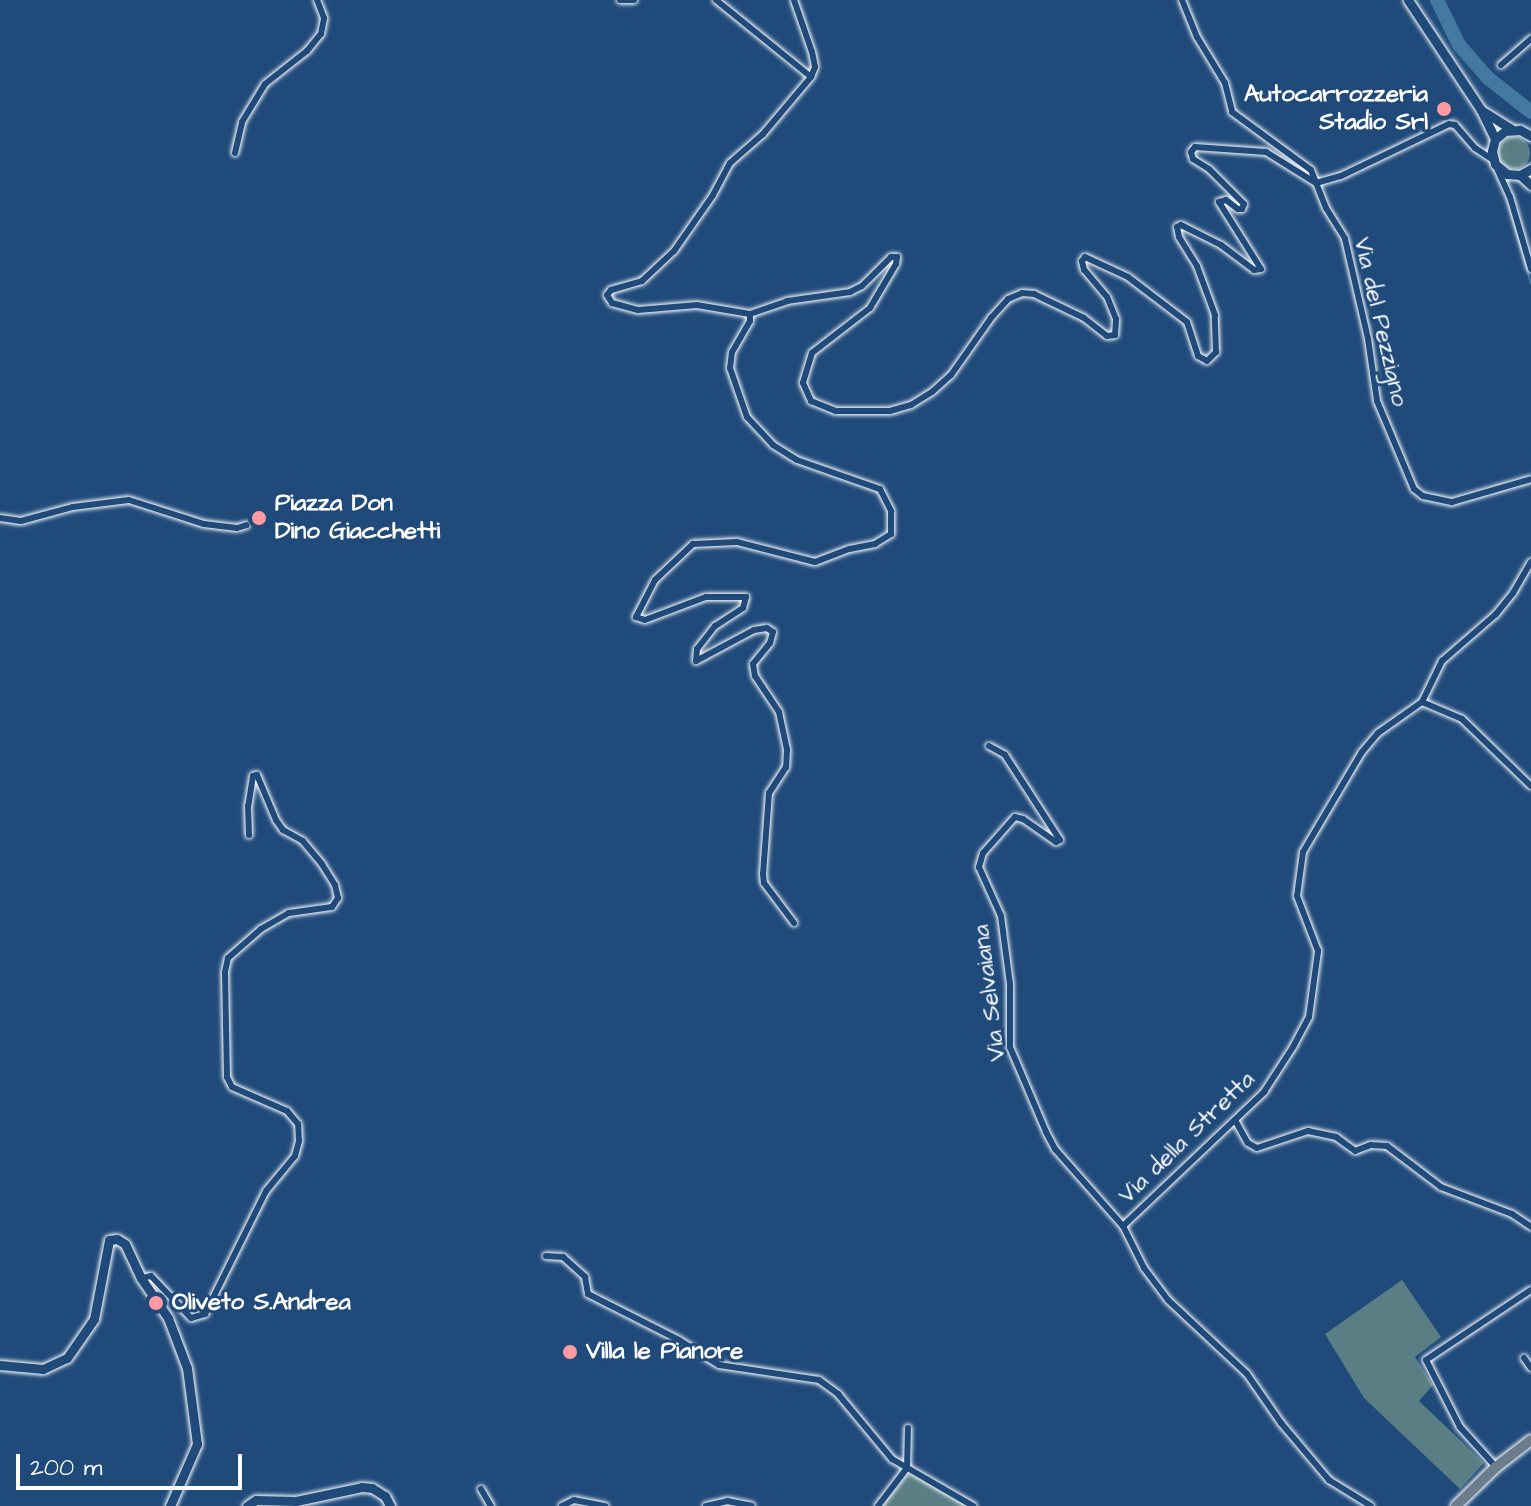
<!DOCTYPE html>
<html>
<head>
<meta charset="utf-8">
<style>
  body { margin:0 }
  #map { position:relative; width:1531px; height:1506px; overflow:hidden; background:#1f4a7a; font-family:"Architects Daughter",sans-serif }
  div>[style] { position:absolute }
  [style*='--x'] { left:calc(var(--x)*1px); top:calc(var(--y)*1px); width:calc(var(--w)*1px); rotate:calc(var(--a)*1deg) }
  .green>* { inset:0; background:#597e84 }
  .round { border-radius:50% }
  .stream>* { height:2px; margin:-1px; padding:0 1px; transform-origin:1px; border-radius:1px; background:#447aa1 }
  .river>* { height:14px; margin:-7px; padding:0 7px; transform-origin:7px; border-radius:7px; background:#447aa1 }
  .roads { filter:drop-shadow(0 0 2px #fff) drop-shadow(0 0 2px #fff) }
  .street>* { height:6px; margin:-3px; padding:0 3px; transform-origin:3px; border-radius:3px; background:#1f4a7a }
  .secondary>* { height:9px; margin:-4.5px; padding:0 4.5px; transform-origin:4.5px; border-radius:4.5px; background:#1f4a7a }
  .primary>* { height:10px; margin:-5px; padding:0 5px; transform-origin:5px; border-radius:5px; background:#6c7d8c }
  .dots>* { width:22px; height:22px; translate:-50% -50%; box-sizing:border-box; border:4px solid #1f4a7a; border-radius:50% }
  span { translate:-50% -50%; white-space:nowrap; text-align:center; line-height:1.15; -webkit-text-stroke:6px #1f4a7a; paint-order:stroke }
  .poi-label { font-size:24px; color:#fff; font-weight:700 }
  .right { translate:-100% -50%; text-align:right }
  .left { translate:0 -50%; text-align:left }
  .street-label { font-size:24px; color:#fff }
  .scale { position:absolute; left:16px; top:1454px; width:226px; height:36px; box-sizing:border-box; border:4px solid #fff; border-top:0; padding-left:10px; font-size:24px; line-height:28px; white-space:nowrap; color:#fff; -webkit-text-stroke:6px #1f4a7a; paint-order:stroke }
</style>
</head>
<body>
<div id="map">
  <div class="green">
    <i class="round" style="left:1498px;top:137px;width:32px;height:32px"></i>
    <i style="clip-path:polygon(1402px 1280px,1441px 1337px,1415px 1357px,1433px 1385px,1419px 1401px,1484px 1463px,1460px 1489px,1364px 1398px,1325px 1334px)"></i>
    <i style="clip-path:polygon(913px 1474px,940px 1491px,967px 1506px,881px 1506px,906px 1476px)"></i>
  </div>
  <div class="stream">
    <i style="--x:1508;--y:202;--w:85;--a:74.3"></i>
  </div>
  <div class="river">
    <i style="--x:1437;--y:0;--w:50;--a:63.9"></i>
    <i style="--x:1459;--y:45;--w:44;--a:48.7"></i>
    <i style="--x:1488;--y:78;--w:55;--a:38.3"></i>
  </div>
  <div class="roads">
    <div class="street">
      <i style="--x:620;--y:0;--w:14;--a:0"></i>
      <i style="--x:716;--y:0;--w:122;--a:39"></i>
      <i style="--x:1182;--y:0;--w:40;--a:68"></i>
      <i style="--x:1197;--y:37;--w:54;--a:58.7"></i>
      <i style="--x:1225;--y:83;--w:30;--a:76"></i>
      <i style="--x:1232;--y:112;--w:98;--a:36.3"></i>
      <i style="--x:1311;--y:170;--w:41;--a:68.5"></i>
      <i style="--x:1326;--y:208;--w:36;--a:58"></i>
      <i style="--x:1345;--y:239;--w:103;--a:77"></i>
      <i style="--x:1368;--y:339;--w:63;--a:81.7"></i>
      <i style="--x:1377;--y:401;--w:95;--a:67.2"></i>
      <i style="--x:1414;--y:489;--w:11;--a:38"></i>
      <i style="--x:1423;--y:496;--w:30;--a:12"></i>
      <i style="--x:1452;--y:502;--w:82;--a:-16.2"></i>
      <i style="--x:1501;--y:65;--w:40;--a:-41"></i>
      <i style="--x:235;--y:153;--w:32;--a:-77"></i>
      <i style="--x:242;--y:122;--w:44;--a:-58.8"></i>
      <i style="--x:265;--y:84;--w:53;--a:-38.2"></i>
      <i style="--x:307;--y:51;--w:22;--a:-51"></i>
      <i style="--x:321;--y:34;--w:16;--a:-79"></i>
      <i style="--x:324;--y:18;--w:19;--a:-111"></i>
      <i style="--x:1496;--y:166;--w:34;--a:66"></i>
      <i style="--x:1510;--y:197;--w:75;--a:73.7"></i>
      <i style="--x:1316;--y:183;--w:26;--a:-16"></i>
      <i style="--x:1341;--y:176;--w:120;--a:-25.7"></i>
      <i style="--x:1449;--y:124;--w:6;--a:9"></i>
      <i style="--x:1455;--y:125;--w:30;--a:49"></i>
      <i style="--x:1475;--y:148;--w:20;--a:33"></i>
      <i style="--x:750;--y:314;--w:39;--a:-19"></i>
      <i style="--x:787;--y:301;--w:64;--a:-8.1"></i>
      <i style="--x:850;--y:292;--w:13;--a:-27"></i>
      <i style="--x:862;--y:286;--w:41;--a:-45"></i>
      <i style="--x:891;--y:257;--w:6;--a:0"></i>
      <i style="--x:897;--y:257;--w:7;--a:98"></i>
      <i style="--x:896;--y:264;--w:51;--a:120.6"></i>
      <i style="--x:870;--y:308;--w:73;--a:142.2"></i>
      <i style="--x:812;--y:353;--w:31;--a:107"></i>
      <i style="--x:803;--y:383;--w:20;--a:66"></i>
      <i style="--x:811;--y:401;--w:27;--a:22"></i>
      <i style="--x:836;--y:411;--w:54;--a:0"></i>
      <i style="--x:890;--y:411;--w:22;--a:-16"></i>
      <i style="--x:911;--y:405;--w:25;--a:-32"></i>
      <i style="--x:932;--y:392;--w:25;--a:-42"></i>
      <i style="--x:951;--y:375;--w:70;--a:-54.9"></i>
      <i style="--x:991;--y:318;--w:25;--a:-48"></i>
      <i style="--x:1008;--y:299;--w:15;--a:-23"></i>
      <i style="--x:1022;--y:293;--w:12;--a:5"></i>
      <i style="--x:1034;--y:294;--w:55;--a:25.6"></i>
      <i style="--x:1084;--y:318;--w:29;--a:38"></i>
      <i style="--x:1107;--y:336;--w:8;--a:-7"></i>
      <i style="--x:1115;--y:335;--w:16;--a:-86"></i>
      <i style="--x:1116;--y:319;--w:24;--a:-112"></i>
      <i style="--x:1107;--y:297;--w:35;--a:-130"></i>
      <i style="--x:1084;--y:270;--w:9;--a:-103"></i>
      <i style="--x:1082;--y:261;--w:5;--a:-53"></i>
      <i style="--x:1085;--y:257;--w:47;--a:24.9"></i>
      <i style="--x:1128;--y:277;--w:74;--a:37.3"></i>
      <i style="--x:1187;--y:322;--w:36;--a:72"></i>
      <i style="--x:1198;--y:356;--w:10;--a:29"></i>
      <i style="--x:1207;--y:361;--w:13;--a:-45"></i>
      <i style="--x:1216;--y:352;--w:37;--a:-92"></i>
      <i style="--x:1215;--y:315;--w:52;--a:-110.2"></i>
      <i style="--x:1197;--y:266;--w:34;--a:-122"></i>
      <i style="--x:1179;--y:237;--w:10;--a:-101"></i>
      <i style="--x:1177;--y:227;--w:4;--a:-27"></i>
      <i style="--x:1181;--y:225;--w:45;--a:26.6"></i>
      <i style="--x:1221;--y:245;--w:41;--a:37.1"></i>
      <i style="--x:1254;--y:270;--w:7;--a:-8"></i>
      <i style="--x:1261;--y:269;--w:79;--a:-122.1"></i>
      <i style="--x:1219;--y:202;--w:7;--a:-16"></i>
      <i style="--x:1226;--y:200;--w:15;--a:37"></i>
      <i style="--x:1238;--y:209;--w:4;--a:0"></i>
      <i style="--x:1242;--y:209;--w:5;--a:-68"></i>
      <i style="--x:1244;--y:204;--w:49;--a:-135"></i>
      <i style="--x:1209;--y:169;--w:19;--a:-148"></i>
      <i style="--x:1193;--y:159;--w:7;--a:-106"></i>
      <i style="--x:1191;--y:152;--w:6;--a:-51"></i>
      <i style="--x:1195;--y:147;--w:71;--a:4"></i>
      <i style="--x:1266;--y:152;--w:59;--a:31.8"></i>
      <i style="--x:750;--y:314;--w:7;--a:90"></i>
      <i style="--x:750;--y:321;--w:36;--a:120"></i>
      <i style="--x:732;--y:352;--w:16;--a:97"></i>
      <i style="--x:730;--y:368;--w:52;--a:70.9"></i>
      <i style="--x:747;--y:417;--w:38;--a:47"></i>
      <i style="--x:773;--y:445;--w:28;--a:32"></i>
      <i style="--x:797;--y:460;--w:88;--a:19.3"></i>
      <i style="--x:880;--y:489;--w:25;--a:63"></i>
      <i style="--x:891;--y:511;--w:23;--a:90"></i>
      <i style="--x:891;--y:534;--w:19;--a:148"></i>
      <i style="--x:875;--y:544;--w:26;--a:169"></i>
      <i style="--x:849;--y:549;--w:36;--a:159"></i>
      <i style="--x:815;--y:562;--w:81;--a:-165.6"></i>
      <i style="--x:737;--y:542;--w:44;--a:177.4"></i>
      <i style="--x:693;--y:544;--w:52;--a:136.5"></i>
      <i style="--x:655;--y:580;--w:42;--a:117.2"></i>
      <i style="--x:636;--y:617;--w:9;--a:18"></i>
      <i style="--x:645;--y:620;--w:65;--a:-20.7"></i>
      <i style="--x:706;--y:597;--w:40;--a:0"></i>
      <i style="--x:746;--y:597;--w:11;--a:105"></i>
      <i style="--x:743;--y:608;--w:33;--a:147"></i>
      <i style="--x:715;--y:626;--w:29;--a:128"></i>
      <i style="--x:697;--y:649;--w:12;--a:95"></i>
      <i style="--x:696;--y:661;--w:66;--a:-28.1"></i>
      <i style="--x:754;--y:630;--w:13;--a:-9"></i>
      <i style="--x:767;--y:628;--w:7;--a:34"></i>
      <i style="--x:773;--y:632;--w:11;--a:105"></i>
      <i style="--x:770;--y:643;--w:27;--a:129"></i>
      <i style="--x:753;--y:664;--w:12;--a:81"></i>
      <i style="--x:755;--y:676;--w:43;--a:56.3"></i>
      <i style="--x:779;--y:712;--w:39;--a:78"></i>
      <i style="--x:787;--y:750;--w:17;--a:93"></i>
      <i style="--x:786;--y:767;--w:31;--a:123"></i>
      <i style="--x:769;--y:793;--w:81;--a:94.2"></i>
      <i style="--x:763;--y:874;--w:9;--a:84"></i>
      <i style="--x:764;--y:883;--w:50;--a:53.1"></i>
      <i style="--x:750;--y:314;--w:54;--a:-170.4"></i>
      <i style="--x:697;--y:305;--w:59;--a:175.2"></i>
      <i style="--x:638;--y:310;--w:27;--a:-165"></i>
      <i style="--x:612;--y:303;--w:9;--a:-122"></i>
      <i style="--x:607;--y:295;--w:6;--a:-51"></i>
      <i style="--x:611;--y:290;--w:32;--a:-16"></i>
      <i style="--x:642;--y:281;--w:44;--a:-43.2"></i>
      <i style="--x:674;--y:251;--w:68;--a:-55.1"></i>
      <i style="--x:713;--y:195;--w:36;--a:-62"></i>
      <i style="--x:730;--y:163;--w:44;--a:-41.3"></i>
      <i style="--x:763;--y:134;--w:75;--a:-49.9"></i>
      <i style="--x:811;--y:77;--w:11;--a:-68"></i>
      <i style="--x:815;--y:67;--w:15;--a:-101"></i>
      <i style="--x:812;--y:52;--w:55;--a:-109.1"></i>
      <i style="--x:0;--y:518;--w:21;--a:8"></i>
      <i style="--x:21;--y:521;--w:54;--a:-15.1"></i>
      <i style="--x:73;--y:507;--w:56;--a:-7.1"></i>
      <i style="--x:129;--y:500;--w:79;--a:17.7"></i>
      <i style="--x:204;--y:524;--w:33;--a:7"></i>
      <i style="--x:237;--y:528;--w:10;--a:-17"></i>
      <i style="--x:1422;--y:702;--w:46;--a:-64"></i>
      <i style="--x:1442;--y:661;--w:72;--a:-41"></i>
      <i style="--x:1496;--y:614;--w:27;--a:-51"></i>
      <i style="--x:1513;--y:593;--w:36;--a:-60"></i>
      <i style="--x:1422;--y:702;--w:43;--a:23"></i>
      <i style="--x:1462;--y:719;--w:96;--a:44.2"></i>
      <i style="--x:989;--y:746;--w:18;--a:29"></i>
      <i style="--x:1005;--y:755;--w:101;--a:57.1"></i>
      <i style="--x:1060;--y:840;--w:4;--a:153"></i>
      <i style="--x:1056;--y:842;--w:40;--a:-145.1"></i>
      <i style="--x:1023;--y:819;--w:8;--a:-166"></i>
      <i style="--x:1015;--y:817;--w:48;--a:131.6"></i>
      <i style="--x:983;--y:853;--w:15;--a:106"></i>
      <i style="--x:979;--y:867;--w:54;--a:65.8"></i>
      <i style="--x:1001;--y:916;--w:69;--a:82.5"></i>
      <i style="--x:1010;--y:984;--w:63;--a:90"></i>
      <i style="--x:1010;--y:1047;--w:92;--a:67"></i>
      <i style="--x:1046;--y:1132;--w:19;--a:62"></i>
      <i style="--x:1055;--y:1149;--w:103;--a:48.6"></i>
      <i style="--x:1123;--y:1226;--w:47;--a:63.4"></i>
      <i style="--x:1144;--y:1268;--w:40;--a:53"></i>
      <i style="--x:1168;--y:1300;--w:108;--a:43.1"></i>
      <i style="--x:1247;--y:1374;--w:60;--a:55.2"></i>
      <i style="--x:1281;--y:1423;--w:75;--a:49.9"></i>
      <i style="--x:1329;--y:1480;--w:49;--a:31.8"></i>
      <i style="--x:1235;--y:1120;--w:26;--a:61"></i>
      <i style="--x:1248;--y:1143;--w:10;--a:29"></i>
      <i style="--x:1257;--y:1148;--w:54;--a:-18.4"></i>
      <i style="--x:1308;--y:1131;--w:29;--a:12"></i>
      <i style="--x:1336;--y:1137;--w:24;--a:36"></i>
      <i style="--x:1355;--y:1151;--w:17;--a:-21"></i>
      <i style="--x:1371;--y:1145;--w:16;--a:4"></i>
      <i style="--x:1387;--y:1146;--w:68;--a:37.2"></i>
      <i style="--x:1441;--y:1187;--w:76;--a:20.8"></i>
      <i style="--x:1512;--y:1214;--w:23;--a:34"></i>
      <i style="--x:1123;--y:1226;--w:195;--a:-43.5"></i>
      <i style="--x:1264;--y:1092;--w:54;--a:-57.2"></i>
      <i style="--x:1293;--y:1047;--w:34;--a:-62"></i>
      <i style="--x:1309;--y:1017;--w:67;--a:-82.2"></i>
      <i style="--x:1318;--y:951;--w:59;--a:-110.9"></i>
      <i style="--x:1297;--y:896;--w:44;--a:-82.2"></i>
      <i style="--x:1303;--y:852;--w:116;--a:-59.5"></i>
      <i style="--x:1362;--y:752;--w:25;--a:-50"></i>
      <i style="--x:1378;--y:733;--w:54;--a:-35.2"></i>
      <i style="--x:546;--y:1256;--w:17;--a:3"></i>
      <i style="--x:563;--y:1257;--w:30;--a:42"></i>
      <i style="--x:585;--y:1277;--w:17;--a:80"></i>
      <i style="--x:588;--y:1294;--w:102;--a:26.8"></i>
      <i style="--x:679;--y:1340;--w:47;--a:32"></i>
      <i style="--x:719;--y:1365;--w:101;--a:8.5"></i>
      <i style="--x:819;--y:1380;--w:24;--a:36"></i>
      <i style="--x:838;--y:1394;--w:85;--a:50.3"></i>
      <i style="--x:892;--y:1459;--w:94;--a:30.1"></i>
      <i style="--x:141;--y:1278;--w:10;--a:-11"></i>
      <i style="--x:151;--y:1276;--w:58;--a:46.4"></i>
      <i style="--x:191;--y:1318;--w:15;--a:-16"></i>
      <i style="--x:205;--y:1314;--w:137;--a:-63.6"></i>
      <i style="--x:266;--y:1191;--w:45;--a:-50.4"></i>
      <i style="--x:295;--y:1156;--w:16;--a:-75"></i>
      <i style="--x:299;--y:1141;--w:17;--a:-93"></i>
      <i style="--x:298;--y:1124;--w:17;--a:-130"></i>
      <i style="--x:287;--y:1111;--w:60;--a:-156.4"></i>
      <i style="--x:232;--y:1087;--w:11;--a:-117"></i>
      <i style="--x:227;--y:1077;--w:105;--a:-91.1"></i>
      <i style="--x:225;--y:972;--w:14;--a:-78"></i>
      <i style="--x:228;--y:958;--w:44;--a:-41.3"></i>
      <i style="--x:261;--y:929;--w:32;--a:-30"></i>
      <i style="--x:289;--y:913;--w:43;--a:-7.9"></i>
      <i style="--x:332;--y:907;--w:11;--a:-56"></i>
      <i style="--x:338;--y:898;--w:13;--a:-103"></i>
      <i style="--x:335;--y:885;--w:25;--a:-122"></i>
      <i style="--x:322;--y:864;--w:30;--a:-130"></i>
      <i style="--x:303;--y:841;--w:23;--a:-151"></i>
      <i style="--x:283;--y:830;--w:12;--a:-125"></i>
      <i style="--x:276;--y:820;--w:49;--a:-112.9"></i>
      <i style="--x:257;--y:775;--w:4;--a:166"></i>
      <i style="--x:253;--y:776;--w:30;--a:99"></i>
      <i style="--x:248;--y:806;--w:29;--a:88"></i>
      <i style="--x:1524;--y:1358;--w:12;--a:55"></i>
      <i style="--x:1496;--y:1467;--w:54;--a:-132"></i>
      <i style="--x:1460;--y:1427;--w:75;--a:-116.9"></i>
      <i style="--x:1426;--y:1360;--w:126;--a:-33.7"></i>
      <i style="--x:907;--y:1468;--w:40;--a:-88.6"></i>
      <i style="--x:481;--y:1489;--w:20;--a:60"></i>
      <i style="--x:562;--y:1506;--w:13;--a:-27"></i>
      <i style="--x:574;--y:1500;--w:32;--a:11"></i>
      <i style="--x:706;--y:1506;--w:22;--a:-13"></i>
      <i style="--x:727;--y:1501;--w:25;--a:11"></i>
      <i style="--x:878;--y:1506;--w:48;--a:-52.7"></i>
    </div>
    <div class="secondary">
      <i style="--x:1408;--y:0;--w:132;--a:56.4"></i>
      <i style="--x:1481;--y:110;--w:32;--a:64"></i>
      <i style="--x:1481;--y:110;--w:36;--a:32"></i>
      <i style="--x:1531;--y:136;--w:13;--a:-151"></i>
      <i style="--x:1520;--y:130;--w:15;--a:176"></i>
      <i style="--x:1505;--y:131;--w:13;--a:141"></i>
      <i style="--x:1495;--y:139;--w:12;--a:104"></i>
      <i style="--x:1492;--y:151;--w:13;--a:77"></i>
      <i style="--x:1495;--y:164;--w:16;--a:40"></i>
      <i style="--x:1507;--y:174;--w:13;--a:4"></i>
      <i style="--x:1520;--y:175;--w:13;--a:-29"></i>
      <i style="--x:1520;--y:175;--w:15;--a:42"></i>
      <i style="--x:0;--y:1365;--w:43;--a:5.3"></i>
      <i style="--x:43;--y:1369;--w:26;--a:-25"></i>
      <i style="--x:67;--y:1358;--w:47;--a:-55.3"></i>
      <i style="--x:94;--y:1319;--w:80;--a:-79.2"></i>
      <i style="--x:109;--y:1240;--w:8;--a:-7"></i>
      <i style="--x:117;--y:1239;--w:9;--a:32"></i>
      <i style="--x:125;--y:1244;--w:38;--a:65"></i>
      <i style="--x:141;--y:1278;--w:48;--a:56"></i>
      <i style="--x:168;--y:1318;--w:53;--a:69.2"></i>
      <i style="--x:187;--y:1368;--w:77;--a:82.5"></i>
      <i style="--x:197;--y:1444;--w:68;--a:113.5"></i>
      <i style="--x:247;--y:1506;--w:11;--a:-34"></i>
      <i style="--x:256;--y:1500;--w:40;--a:1.4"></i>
      <i style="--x:296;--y:1501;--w:67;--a:-12"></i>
      <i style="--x:362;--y:1487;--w:10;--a:6"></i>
      <i style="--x:372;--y:1488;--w:15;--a:32"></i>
      <i style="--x:385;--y:1496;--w:11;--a:63"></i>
    </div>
    <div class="primary">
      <i style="--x:1456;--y:1506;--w:56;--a:-44.3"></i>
      <i style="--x:1496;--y:1467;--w:44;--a:-37.6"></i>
    </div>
  </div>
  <div class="dots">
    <i style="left:1444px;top:109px;background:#ff9aa2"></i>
    <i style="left:259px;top:518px;background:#ff9aa2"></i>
    <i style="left:156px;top:1303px;background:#ff9aa2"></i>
    <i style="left:570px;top:1352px;background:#ff9aa2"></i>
  </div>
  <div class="poi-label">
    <span class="right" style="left:1428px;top:109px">Autocarrozzeria<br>Stadio Srl</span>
    <span class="left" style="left:275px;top:518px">Piazza Don<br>Dino Giacchetti</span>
    <span class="left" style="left:172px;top:1303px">Oliveto S.Andrea</span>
    <span class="left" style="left:586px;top:1352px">Villa le Pianore</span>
  </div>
  <div class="street-label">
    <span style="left:1380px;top:322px;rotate:77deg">Via del Pezzigno</span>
    <span style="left:990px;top:993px;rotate:-97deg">Via Selvaiana</span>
    <span style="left:1187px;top:1138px;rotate:-44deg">Via della Stretta</span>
  </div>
  <div class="scale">200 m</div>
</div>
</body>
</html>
